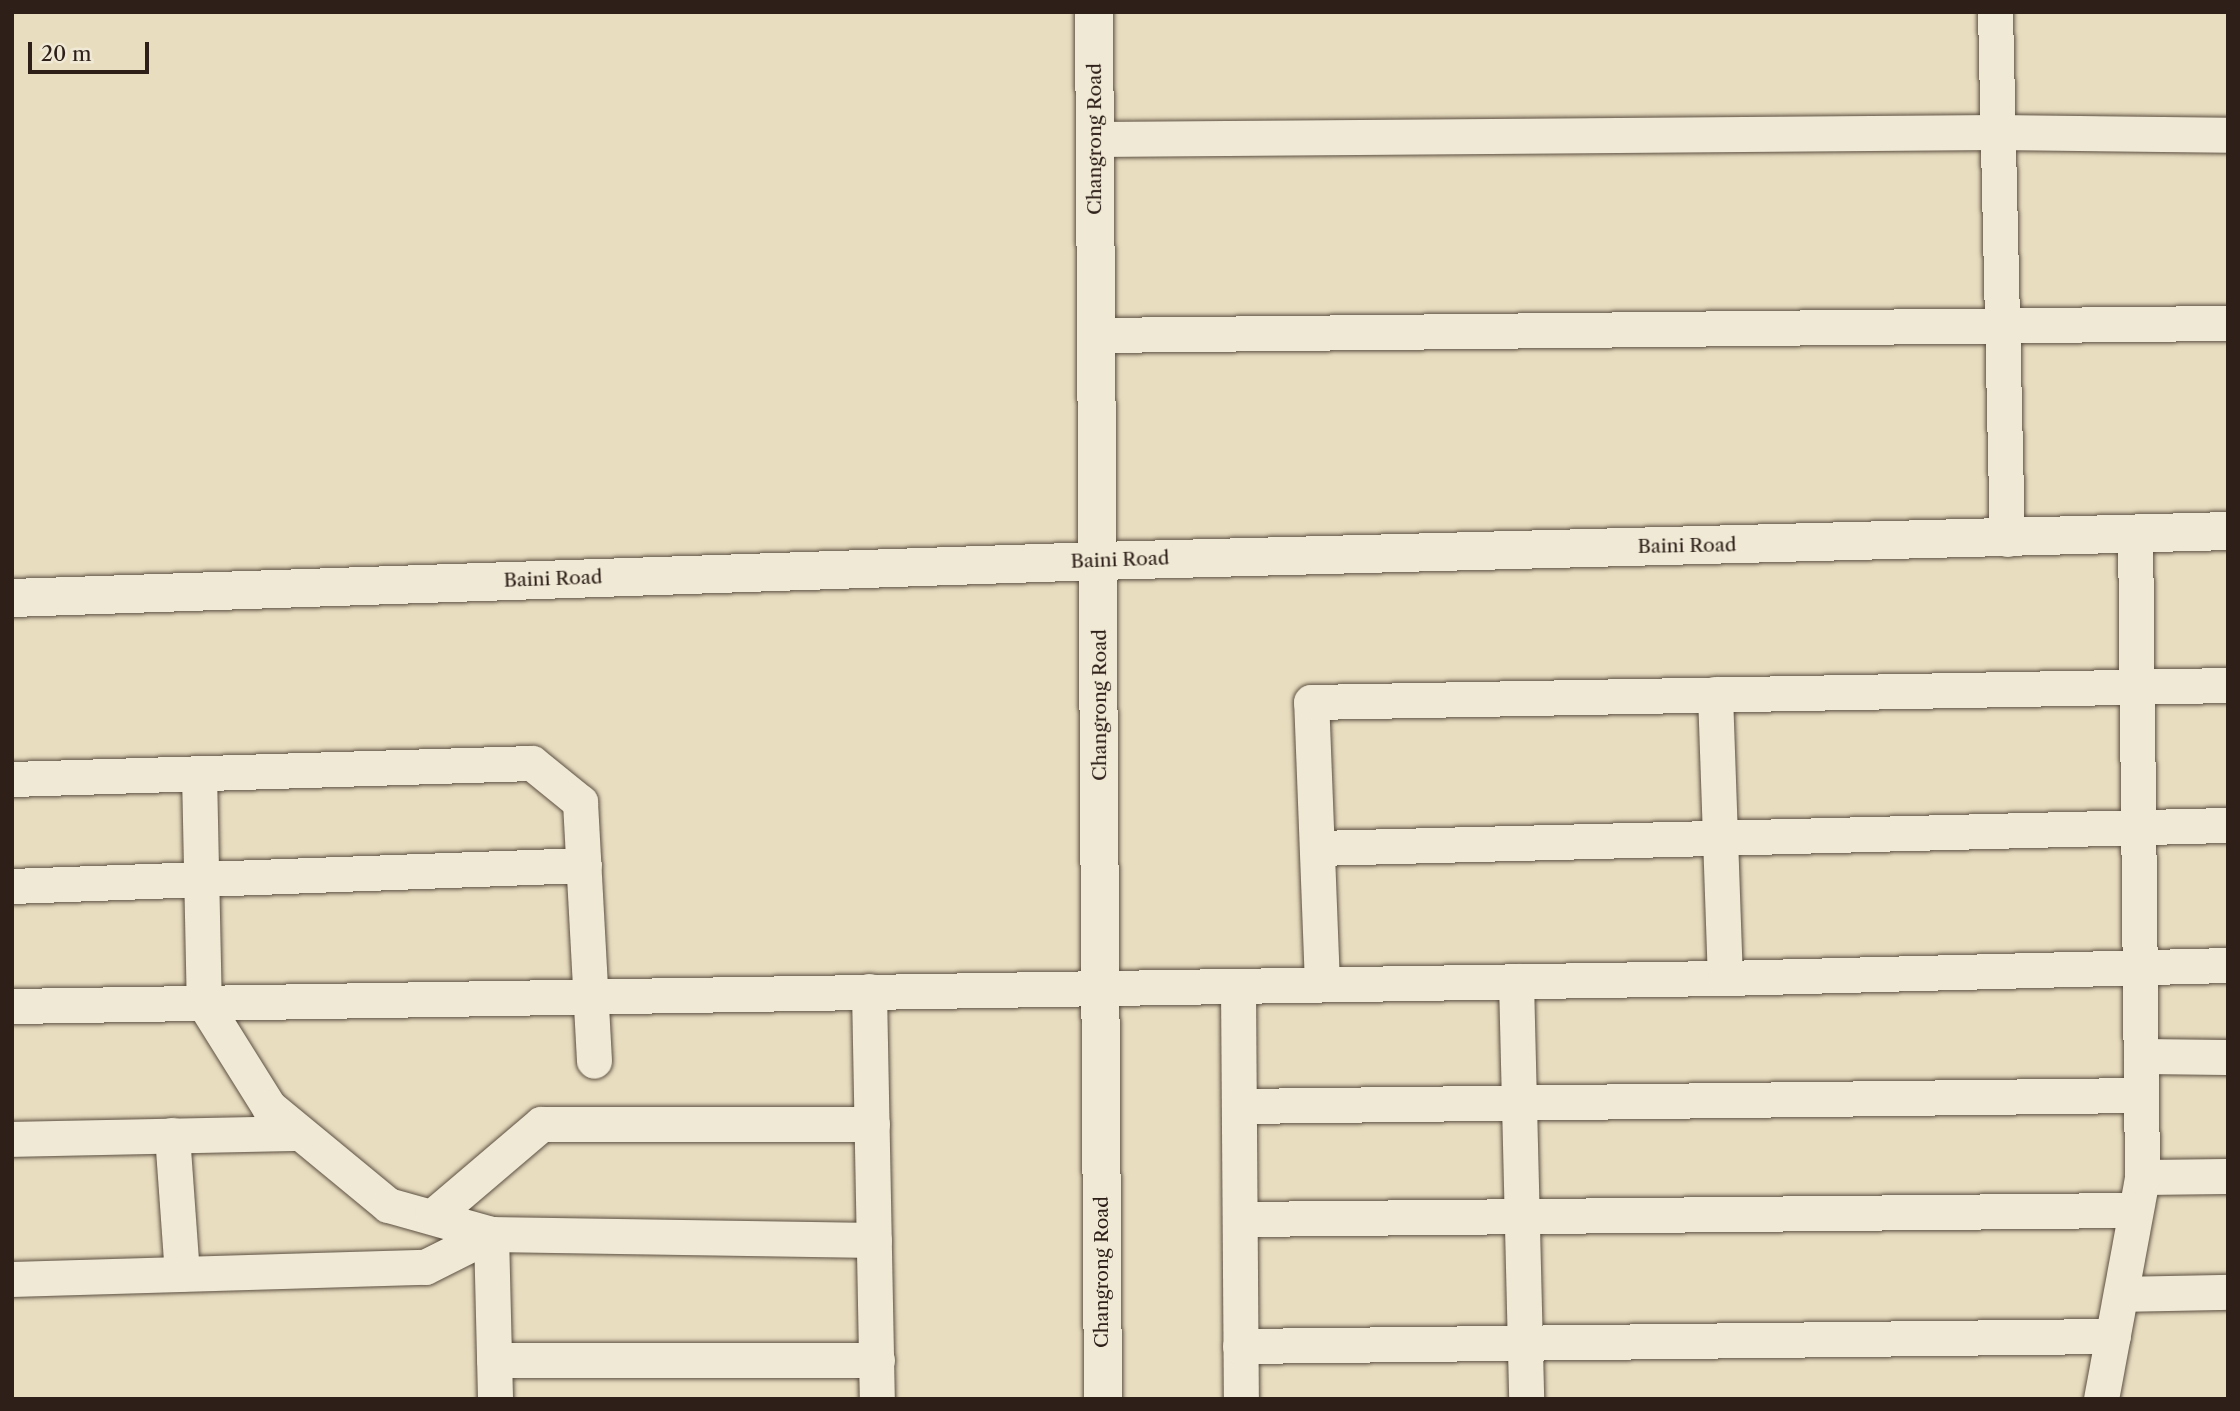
<!DOCTYPE html>
<html>
<head>
<meta charset="utf-8">
<style>
  body { margin:0 }
  #map { position:relative; width:2240px; height:1411px; overflow:hidden; background:#e8ddbf; font-family:"Libre Caslon Text",serif }
  div>[style] { position:absolute }
  [style*='--x'] { left:calc(var(--x)*1px); top:calc(var(--y)*1px); width:calc(var(--w)*1px); rotate:calc(var(--a)*1deg) }
  .roads { filter:drop-shadow(0 0 2px #5c4f42) drop-shadow(0 0 2px #5c4f42) }
  .minor>* { height:35px; margin:-17.5px; padding:0 17.5px; transform-origin:17.5px; border-radius:17.5px; background:#f0e9d5 }
  .tertiary>* { height:38px; margin:-19px; padding:0 19px; transform-origin:19px; border-radius:19px; background:#f0e9d5 }
  span { translate:-50% -50%; white-space:nowrap; text-align:center; line-height:1.15; -webkit-text-stroke:5px #f0e9d5; paint-order:stroke }
  .street-label { font-size:19px; color:#2e2019 }
  .frame { position:absolute; inset:0; border:14px solid #2e2019; pointer-events:none }
  .scale { position:absolute; left:28px; top:42px; width:121px; height:32px; box-sizing:border-box; border:4px solid #2e2019; border-top:0; padding-left:9px; font-size:21px; line-height:24px; white-space:nowrap; color:#2e2019; -webkit-text-stroke:5px #f0e9d5; paint-order:stroke }
</style>
</head>
<body>
<div id="map">
  <div class="roads">
    <div class="minor">
      <i style="--x:1995;--y:12;--w:527;--a:88.7"></i>
      <i style="--x:1095;--y:139;--w:902;--a:-0.44"></i>
      <i style="--x:1997;--y:132;--w:231;--a:0.7"></i>
      <i style="--x:1096;--y:335;--w:1132;--a:-0.61"></i>
      <i style="--x:1715;--y:694;--w:284;--a:88"></i>
      <i style="--x:199;--y:773;--w:230;--a:88.8"></i>
      <i style="--x:204;--y:1003;--w:123;--a:58"></i>
      <i style="--x:269;--y:1107;--w:154;--a:39.5"></i>
      <i style="--x:388;--y:1205;--w:107;--a:15.7"></i>
      <i style="--x:491;--y:1234;--w:383;--a:0.9"></i>
      <i style="--x:12;--y:779;--w:520;--a:-1.76"></i>
      <i style="--x:532;--y:763;--w:62;--a:39.1"></i>
      <i style="--x:580;--y:802;--w:259;--a:86.9"></i>
      <i style="--x:1317;--y:848;--w:911;--a:-1.45"></i>
      <i style="--x:12;--y:886;--w:572;--a:-2.1"></i>
      <i style="--x:1516;--y:981;--w:418;--a:88.6"></i>
      <i style="--x:1322;--y:984;--w:282;--a:-92.2"></i>
      <i style="--x:1311;--y:702;--w:917;--a:-1.06"></i>
      <i style="--x:1238;--y:986;--w:413;--a:89.6"></i>
      <i style="--x:869;--y:991;--w:408;--a:88.9"></i>
      <i style="--x:12;--y:1006;--w:1713;--a:-0.94"></i>
      <i style="--x:1725;--y:978;--w:503;--a:-1.48"></i>
      <i style="--x:2141;--y:1056;--w:87;--a:0.7"></i>
      <i style="--x:1239;--y:1106;--w:902;--a:-0.7"></i>
      <i style="--x:172;--y:1135;--w:139;--a:85.9"></i>
      <i style="--x:12;--y:1139;--w:287;--a:-1.2"></i>
      <i style="--x:2142;--y:1177;--w:86;--a:-0.7"></i>
      <i style="--x:433;--y:1216;--w:142;--a:-40.4"></i>
      <i style="--x:541;--y:1124;--w:331;--a:0"></i>
      <i style="--x:1240;--y:1219;--w:895;--a:-0.58"></i>
      <i style="--x:12;--y:1279;--w:413;--a:-1.7"></i>
      <i style="--x:425;--y:1267;--w:74;--a:-26.6"></i>
      <i style="--x:491;--y:1234;--w:165;--a:88.6"></i>
      <i style="--x:2121;--y:1294;--w:107;--a:-1.1"></i>
      <i style="--x:1240;--y:1346;--w:873;--a:-0.66"></i>
      <i style="--x:494;--y:1360;--w:383;--a:0"></i>
      <i style="--x:2101;--y:1399;--w:226;--a:-79.5"></i>
      <i style="--x:2142;--y:1177;--w:642;--a:-90.62"></i>
    </div>
    <div class="tertiary">
      <i style="--x:1094;--y:12;--w:1387;--a:89.63"></i>
      <i style="--x:12;--y:598;--w:1088;--a:-1.95"></i>
      <i style="--x:1099;--y:561;--w:1129;--a:-1.52"></i>
    </div>
  </div>
  <div class="street-label">
    <span style="left:1095px;top:139px;rotate:-90deg">Changrong Road</span>
    <span style="left:1687px;top:546px;rotate:-1deg">Baini Road</span>
    <span style="left:1120px;top:560px;rotate:-2deg">Baini Road</span>
    <span style="left:553px;top:579px;rotate:-2deg">Baini Road</span>
    <span style="left:1100px;top:705px;rotate:-90deg">Changrong Road</span>
    <span style="left:1102px;top:1272px;rotate:-90deg">Changrong Road</span>
  </div>
  <div class="frame"></div>
  <div class="scale">20 m</div>
</div>
</body>
</html>
